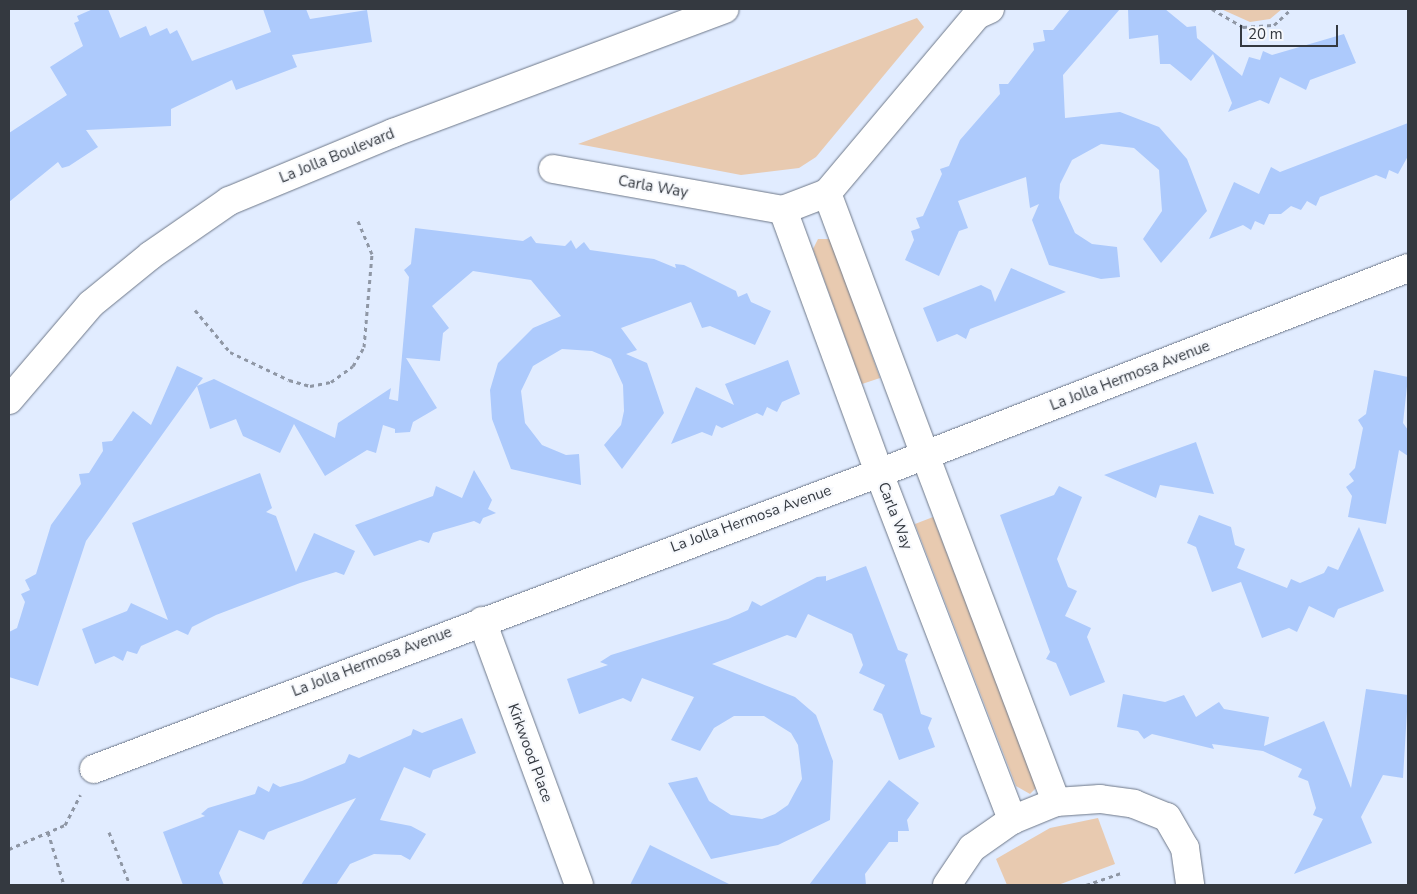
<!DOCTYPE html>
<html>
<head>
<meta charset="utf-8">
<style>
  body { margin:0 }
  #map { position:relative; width:1417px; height:894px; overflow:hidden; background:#e1ecff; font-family:"Nunito Sans",sans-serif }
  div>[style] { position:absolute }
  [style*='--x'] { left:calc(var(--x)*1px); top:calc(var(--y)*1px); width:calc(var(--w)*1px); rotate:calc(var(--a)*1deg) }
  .green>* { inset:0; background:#e8cab0 }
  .building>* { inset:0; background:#adcafc }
  .path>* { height:3px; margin-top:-1.5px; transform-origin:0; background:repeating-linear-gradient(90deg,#8f97a5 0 4px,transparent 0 8px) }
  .roads { filter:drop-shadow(0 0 1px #6e7889) drop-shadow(0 0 1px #6e7889) }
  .minor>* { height:28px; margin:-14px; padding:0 14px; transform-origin:14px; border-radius:14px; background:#fff }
  .tertiary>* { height:28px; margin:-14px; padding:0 14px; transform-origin:14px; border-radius:14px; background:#fff }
  .primary>* { height:28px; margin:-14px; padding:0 14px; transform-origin:14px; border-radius:14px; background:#fff }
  span { translate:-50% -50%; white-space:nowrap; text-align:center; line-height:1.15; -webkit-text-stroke:4px #f6f8fc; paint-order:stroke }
  .street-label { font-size:15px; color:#343940 }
  .frame { position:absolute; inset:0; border:10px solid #343940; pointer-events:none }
  .scale { position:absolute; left:1240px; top:25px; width:98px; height:22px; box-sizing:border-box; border:2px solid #343940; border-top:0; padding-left:6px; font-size:15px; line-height:18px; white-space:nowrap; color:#343940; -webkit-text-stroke:4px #f6f8fc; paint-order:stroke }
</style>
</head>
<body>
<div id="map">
  <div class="green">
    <i style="clip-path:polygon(1221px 9px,1282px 9px,1270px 19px,1250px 22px)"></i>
    <i style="clip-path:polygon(917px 18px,924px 27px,816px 157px,799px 168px,741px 175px,578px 144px)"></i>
    <i style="clip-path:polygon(818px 239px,829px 239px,833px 246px,880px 378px,862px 384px,813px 249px)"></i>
    <i style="clip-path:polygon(933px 517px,1034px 779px,1036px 788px,1030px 794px,1016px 786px,915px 524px)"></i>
    <i style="clip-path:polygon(1098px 818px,1115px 864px,1058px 885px,1007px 885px,996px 859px,1050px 828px)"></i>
  </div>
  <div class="building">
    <i style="clip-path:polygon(93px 9px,108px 9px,120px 38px,146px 26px,150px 36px,167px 28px,170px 34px,177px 30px,192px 61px,271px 32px,263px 9px,306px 9px,310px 19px,367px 10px,372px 42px,292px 55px,297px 67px,236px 90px,232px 80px,171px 109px,171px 126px,86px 130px,98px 147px,69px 166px,62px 168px,58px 162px,9px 202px,9px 133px,67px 95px,50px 67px,83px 46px,74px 23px,79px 21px,77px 16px)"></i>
    <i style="clip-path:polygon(1070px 9px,1120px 9px,1063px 75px,1065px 118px,1120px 112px,1159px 127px,1187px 159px,1207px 211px,1161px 263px,1143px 239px,1162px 211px,1159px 170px,1134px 148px,1101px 144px,1072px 160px,1060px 184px,1059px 198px,1075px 233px,1092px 244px,1117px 247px,1120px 277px,1101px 279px,1049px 265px,1032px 220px,1039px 204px,1030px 208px,1026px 177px,958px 201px,968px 228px,959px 231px,939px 276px,905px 260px,914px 240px,911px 231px,920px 228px,916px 218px,923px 216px,942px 174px,940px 169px,949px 166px,960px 140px,1000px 94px,999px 84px,1008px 84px,1034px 50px,1033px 43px,1045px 41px,1043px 30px,1053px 30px)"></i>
    <i style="clip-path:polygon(1128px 9px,1165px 9px,1187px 27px,1196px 26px,1197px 38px,1242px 76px,1249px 57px,1260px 60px,1263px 51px,1272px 55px,1344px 34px,1356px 63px,1310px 80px,1306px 90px,1280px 77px,1269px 104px,1260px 100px,1228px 112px,1232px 103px,1213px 54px,1191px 81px,1170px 64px,1160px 64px,1158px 35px,1129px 39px)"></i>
    <i style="clip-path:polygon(1408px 123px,1408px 156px,1398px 174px,1389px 170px,1386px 179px,1376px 175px,1320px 197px,1316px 206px,1307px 201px,1301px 210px,1291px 206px,1281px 214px,1269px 214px,1264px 225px,1255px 221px,1251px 230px,1243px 225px,1209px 239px,1234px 182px,1259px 194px,1271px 167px,1280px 172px)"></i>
    <i style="clip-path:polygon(415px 228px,523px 241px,531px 236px,536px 243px,565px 246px,571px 240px,576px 249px,584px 242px,590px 250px,654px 259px,676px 268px,675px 264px,684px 265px,736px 291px,738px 297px,747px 293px,751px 302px,771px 311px,755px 345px,710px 326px,702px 328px,691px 302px,621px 328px,637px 350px,626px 354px,647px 363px,664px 413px,622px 469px,604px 445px,621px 425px,624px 411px,623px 385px,611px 359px,592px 351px,562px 349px,533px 366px,521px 391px,525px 423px,542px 445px,566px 455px,579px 454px,581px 485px,511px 469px,492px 419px,490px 390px,498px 363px,533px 328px,561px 316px,531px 280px,473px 271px,432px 306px,449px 328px,443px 333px,440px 361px,406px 358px,437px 408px,413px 422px,410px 432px,395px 433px,395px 429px,383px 425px,376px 453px,367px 450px,325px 476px,294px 424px,280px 453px,243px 436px,236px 419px,210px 429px,197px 386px,86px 541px,38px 686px,9px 677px,9px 632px,17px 628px,25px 602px,21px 594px,30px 590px,25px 580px,36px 574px,51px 525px,81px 484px,79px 474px,89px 473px,103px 451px,102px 442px,112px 441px,133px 411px,151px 425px,177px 366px,203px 378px,197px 386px,214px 379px,335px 438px,338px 423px,391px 388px,389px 399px,398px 401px,409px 277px,404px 270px,411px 264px)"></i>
    <i style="clip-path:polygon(1011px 268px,1066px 292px,970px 329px,966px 339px,957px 334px,937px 342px,923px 308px,981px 285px,991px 290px,995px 302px)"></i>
    <i style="clip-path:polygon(788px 360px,800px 394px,782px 402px,777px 412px,767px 407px,763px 416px,757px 413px,722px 428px,716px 425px,712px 436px,702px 432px,671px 444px,696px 387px,734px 405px,725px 384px)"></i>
    <i style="clip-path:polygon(1374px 370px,1408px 377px,1403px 423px,1408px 430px,1408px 456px,1399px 450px,1386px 524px,1348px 517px,1352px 496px,1346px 487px,1354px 481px,1349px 474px,1355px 468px,1363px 428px,1358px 420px,1366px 414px)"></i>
    <i style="clip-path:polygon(1196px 442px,1214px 494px,1160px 485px,1156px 498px,1104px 475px)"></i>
    <i style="clip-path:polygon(474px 470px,492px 500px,488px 509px,496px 513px,483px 518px,480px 524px,474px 521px,433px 533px,429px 543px,420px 540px,374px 556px,355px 525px,433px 496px,436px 486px,462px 498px)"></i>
    <i style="clip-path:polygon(260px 473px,272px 508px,266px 512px,276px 516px,296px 572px,314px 533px,355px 551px,344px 575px,336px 572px,300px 583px,216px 615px,192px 627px,188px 635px,177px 630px,141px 646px,137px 654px,127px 651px,123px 661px,114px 656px,95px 664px,82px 629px,127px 611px,131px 603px,168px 620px,132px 523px)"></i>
    <i style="clip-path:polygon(1059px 486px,1082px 497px,1057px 559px,1068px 587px,1077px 591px,1065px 616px,1091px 628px,1087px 637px,1105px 682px,1070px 696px,1056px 663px,1046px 659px,1050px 652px,1000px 515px,1054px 495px)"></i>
    <i style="clip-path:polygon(1199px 515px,1231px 527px,1235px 545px,1245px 549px,1237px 568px,1287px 588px,1291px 579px,1300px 583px,1324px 573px,1328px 566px,1338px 570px,1359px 527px,1384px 591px,1338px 609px,1334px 618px,1309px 606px,1297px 632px,1289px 628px,1262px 638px,1241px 582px,1212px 592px,1196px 547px,1187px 543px)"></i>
    <i style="clip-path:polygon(866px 566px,898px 650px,908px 654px,905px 660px,921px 714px,932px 718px,928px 728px,935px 747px,899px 760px,882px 714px,873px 710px,885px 685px,859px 673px,863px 665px,852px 634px,808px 614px,796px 638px,787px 635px,712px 664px,795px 697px,816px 715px,833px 761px,830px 820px,778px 845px,711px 859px,668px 783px,697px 777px,709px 801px,731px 815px,762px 819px,775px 814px,788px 805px,802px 779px,798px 745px,791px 733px,764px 716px,734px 716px,714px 728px,700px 751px,671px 740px,694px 697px,642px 678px,631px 702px,623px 698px,579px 714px,567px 679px,608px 665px,600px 662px,611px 655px,728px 619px,748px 610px,752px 601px,761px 606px,817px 577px,826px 576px,826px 581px)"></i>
    <i style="clip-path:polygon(1366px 689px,1408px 695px,1403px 778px,1383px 775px,1361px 817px,1372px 843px,1294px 874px,1323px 819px,1313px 815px,1316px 808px,1308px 781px,1298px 777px,1302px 769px,1263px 751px,1212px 744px,1214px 749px,1152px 734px,1144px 739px,1138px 731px,1117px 727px,1123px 694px,1165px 702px,1184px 695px,1196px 717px,1219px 702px,1224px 709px,1269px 717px,1264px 746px,1324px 721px,1351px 788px)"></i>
    <i style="clip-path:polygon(462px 718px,476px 753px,433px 770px,430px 778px,404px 767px,380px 820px,411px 826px,426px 834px,410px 860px,401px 855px,374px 854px,350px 864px,336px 885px,301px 885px,356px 798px,268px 832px,264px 840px,239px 830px,219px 873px,224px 885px,183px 885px,163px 832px,205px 816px,201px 814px,208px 808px,255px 794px,258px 786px,269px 792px,273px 783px,280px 787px,302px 781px,345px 763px,349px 754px,359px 758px,411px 735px,413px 729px,422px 733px)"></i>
    <i style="clip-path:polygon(889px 780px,919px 803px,907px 820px,909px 831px,898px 831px,898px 842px,889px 842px,865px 874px,866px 885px,809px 885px)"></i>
    <i style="clip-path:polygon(650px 845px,731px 885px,630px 885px)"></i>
  </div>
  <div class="path">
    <i style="--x:1212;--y:9;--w:36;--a:30"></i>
    <i style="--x:1243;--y:27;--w:31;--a:-4"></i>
    <i style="--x:1274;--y:25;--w:23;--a:-43"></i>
    <i style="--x:195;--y:310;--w:55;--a:50.2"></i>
    <i style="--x:230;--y:352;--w:65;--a:25.4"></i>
    <i style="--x:289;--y:380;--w:22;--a:16"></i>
    <i style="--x:310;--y:386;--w:21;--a:-11"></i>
    <i style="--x:331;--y:382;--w:27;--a:-36"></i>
    <i style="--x:353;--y:366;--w:22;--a:-60"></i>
    <i style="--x:364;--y:347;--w:93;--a:-85.1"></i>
    <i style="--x:372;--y:254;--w:36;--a:-113"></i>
    <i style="--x:48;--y:832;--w:55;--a:73.2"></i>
    <i style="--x:109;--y:832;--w:57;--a:68.4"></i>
    <i style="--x:9;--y:849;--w:61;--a:-23.2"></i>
    <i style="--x:65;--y:825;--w:34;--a:-63"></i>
    <i style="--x:1086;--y:885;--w:39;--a:-19"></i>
  </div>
  <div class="roads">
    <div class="minor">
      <i style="--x:553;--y:169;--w:234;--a:10.1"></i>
      <i style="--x:925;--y:455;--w:371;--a:69.3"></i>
      <i style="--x:482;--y:621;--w:281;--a:69.8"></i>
      <i style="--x:94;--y:769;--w:839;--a:-20.66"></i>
      <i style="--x:879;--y:473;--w:372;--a:69"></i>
      <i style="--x:947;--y:885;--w:45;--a:-56"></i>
      <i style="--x:972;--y:848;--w:49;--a:-35"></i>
      <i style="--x:1012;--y:820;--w:48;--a:-22.2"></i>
      <i style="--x:1056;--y:802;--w:44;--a:-3.9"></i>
      <i style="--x:1100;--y:799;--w:34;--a:8"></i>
      <i style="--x:1134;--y:804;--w:35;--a:22"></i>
      <i style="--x:1167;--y:817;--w:36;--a:60"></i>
      <i style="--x:1185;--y:848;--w:37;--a:82"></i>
    </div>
    <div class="tertiary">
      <i style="--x:990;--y:9;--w:14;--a:155"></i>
      <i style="--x:977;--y:15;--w:233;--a:130.1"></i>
      <i style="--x:827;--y:193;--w:47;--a:158.9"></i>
      <i style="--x:783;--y:210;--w:280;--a:69.9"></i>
      <i style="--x:879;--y:473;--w:567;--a:-21.18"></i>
      <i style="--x:827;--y:193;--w:280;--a:69.5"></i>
    </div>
    <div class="primary">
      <i style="--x:9;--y:400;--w:126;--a:-49.5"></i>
      <i style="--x:91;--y:304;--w:77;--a:-39.2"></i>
      <i style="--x:151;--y:255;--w:95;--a:-34.7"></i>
      <i style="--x:229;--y:201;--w:178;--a:-22.5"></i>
      <i style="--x:393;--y:133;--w:354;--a:-20.5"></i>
    </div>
  </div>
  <div class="street-label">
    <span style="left:337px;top:156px;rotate:-22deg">La Jolla Boulevard</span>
    <span style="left:653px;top:187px;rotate:10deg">Carla Way</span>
    <span style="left:1130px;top:376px;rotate:-21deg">La Jolla Hermosa Avenue</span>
    <span style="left:895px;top:516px;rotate:69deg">Carla Way</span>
    <span style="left:751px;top:519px;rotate:-20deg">La Jolla Hermosa Avenue</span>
    <span style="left:372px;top:662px;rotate:-21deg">La Jolla Hermosa Avenue</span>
    <span style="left:530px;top:753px;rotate:70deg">Kirkwood Place</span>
  </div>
  <div class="frame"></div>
  <div class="scale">20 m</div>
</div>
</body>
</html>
